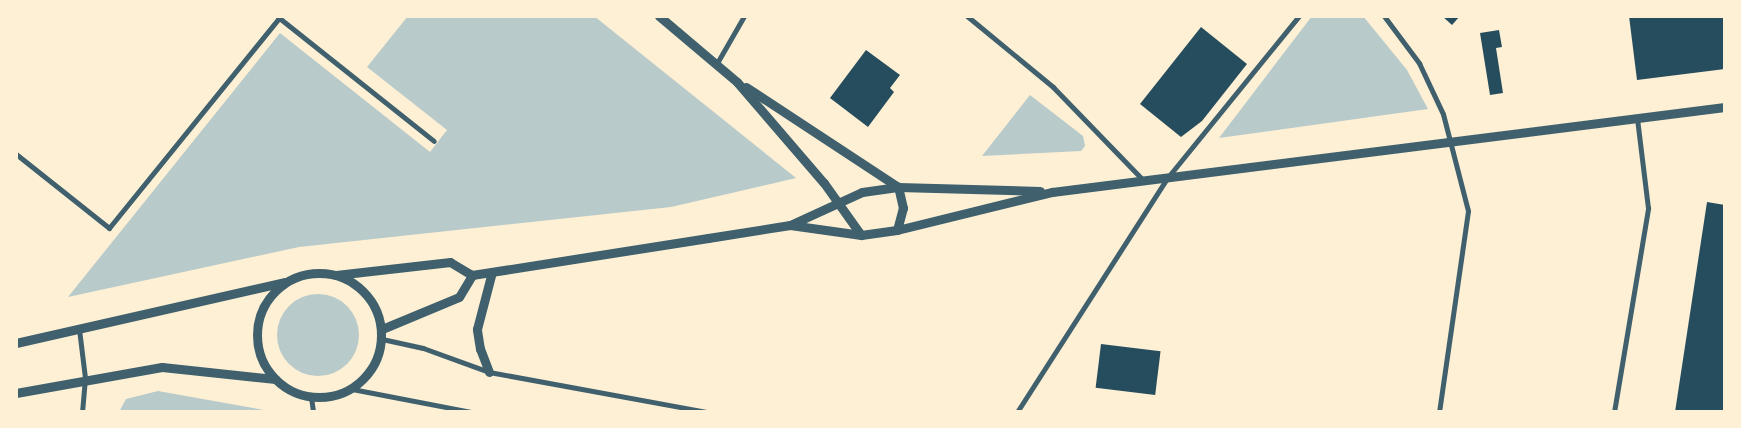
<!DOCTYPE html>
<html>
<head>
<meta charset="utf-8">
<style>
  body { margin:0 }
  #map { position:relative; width:1741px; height:428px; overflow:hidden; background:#fdf0d5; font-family:"IBM Plex Sans",sans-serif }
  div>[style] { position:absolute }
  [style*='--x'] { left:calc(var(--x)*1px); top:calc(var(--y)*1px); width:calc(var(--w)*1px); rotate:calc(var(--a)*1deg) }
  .green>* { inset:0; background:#b9caca }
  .round { border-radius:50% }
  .building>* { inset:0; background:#264d5e; transform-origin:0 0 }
  .minor>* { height:5px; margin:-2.5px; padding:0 2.5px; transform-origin:2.5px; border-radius:2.5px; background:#3f606c }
  .tertiary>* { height:9px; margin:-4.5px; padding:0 4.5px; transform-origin:4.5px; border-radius:4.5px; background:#3f606c }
  .tertiary>.ring { margin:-4.5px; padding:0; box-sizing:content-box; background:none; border:9px solid #3f606c; border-radius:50% }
  span { translate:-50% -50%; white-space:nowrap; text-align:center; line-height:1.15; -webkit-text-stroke:4.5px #fdf0d5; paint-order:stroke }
  .frame { position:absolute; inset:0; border:18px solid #fdf0d5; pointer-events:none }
</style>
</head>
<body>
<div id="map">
  <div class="green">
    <i style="clip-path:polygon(408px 16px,594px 16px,796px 178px,671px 207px,299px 247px,68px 297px,280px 33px,430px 152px,447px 130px,367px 67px)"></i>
    <i style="clip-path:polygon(1312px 16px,1363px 16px,1407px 70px,1428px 109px,1219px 138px)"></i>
    <i style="clip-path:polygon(1030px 95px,1083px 136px,1085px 146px,1081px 151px,982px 156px)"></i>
    <i class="round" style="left:277px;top:294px;width:82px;height:82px"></i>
    <i style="clip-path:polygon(158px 391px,275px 412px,119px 412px,126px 399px)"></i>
  </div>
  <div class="building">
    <i style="clip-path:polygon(1442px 16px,1460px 16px,1452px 25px)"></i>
    <i style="clip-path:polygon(1629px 16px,1725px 16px,1725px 69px,1637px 80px)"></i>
    <i style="clip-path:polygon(1201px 27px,1247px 64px,1202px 121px,1181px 137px,1140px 104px)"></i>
    <i style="clip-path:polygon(1499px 30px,1502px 47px,1496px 48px,1503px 93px,1490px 95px,1480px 33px)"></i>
    <i style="clip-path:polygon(866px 50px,900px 75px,890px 88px,894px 92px,868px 127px,830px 98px)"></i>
    <i style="clip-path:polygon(1707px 202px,1725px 205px,1725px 412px,1675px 412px)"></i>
    <i style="left:1101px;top:344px;width:60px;height:44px;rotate:7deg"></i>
  </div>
  <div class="minor">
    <i style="--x:967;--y:16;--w:112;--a:39.5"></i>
    <i style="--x:1053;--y:87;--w:129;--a:45.9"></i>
    <i style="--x:1384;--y:16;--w:59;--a:53.3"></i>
    <i style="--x:1419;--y:63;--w:56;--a:64.8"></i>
    <i style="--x:1443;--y:114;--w:100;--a:75.5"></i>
    <i style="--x:1468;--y:211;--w:203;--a:98.2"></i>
    <i style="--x:278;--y:17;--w:199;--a:38.5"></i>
    <i style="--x:717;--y:63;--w:54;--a:-60.1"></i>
    <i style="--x:16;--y:154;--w:119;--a:38.5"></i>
    <i style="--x:109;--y:228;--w:270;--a:-51"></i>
    <i style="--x:79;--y:329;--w:49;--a:83"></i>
    <i style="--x:85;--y:378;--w:34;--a:95"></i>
    <i style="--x:382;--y:339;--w:42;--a:12.4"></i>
    <i style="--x:423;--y:348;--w:70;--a:20"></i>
    <i style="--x:489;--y:372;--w:221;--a:10.4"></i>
    <i style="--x:352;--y:389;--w:121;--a:10.9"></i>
    <i style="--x:311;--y:397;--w:15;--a:82"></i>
    <i style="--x:1017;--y:412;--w:279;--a:-57.3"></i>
    <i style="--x:1168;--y:177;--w:208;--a:-50.9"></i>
    <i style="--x:1614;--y:412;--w:207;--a:-80.5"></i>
    <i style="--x:1648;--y:208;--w:91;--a:-97"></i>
  </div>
  <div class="tertiary">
    <i style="--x:659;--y:16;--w:102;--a:40.2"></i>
    <i style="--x:737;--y:82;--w:133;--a:49.3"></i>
    <i style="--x:824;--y:183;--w:64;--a:54.6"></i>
    <i style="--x:746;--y:87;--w:182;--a:33.3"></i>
    <i style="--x:790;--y:225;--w:72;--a:8"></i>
    <i style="--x:861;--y:235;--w:36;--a:-8"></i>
    <i style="--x:897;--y:230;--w:160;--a:-13.8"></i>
    <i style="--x:1052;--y:192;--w:678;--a:-7.2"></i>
    <i style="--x:897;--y:230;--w:23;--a:-75"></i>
    <i style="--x:903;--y:208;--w:22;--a:-103"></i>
    <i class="ring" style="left:257px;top:273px;width:115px;height:115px"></i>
    <i style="--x:336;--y:275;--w:115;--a:-6.5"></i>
    <i style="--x:450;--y:262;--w:26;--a:31"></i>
    <i style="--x:472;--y:275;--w:239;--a:-8.9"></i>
    <i style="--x:708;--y:238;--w:83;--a:-9"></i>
    <i style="--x:790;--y:225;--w:79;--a:-24.6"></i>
    <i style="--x:862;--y:192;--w:36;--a:-8"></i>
    <i style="--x:898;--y:187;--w:142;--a:1.6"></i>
    <i style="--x:382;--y:329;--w:83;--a:-22.6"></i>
    <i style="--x:459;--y:297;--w:26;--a:-59"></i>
    <i style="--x:16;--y:343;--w:275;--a:-12.8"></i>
    <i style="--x:489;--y:372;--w:25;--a:-111"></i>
    <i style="--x:480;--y:349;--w:20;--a:-99"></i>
    <i style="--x:477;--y:329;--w:59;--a:-75.3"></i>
    <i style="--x:16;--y:393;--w:148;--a:-10.1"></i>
    <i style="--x:162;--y:367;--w:114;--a:6.1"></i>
  </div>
  <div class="frame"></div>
</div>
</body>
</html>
